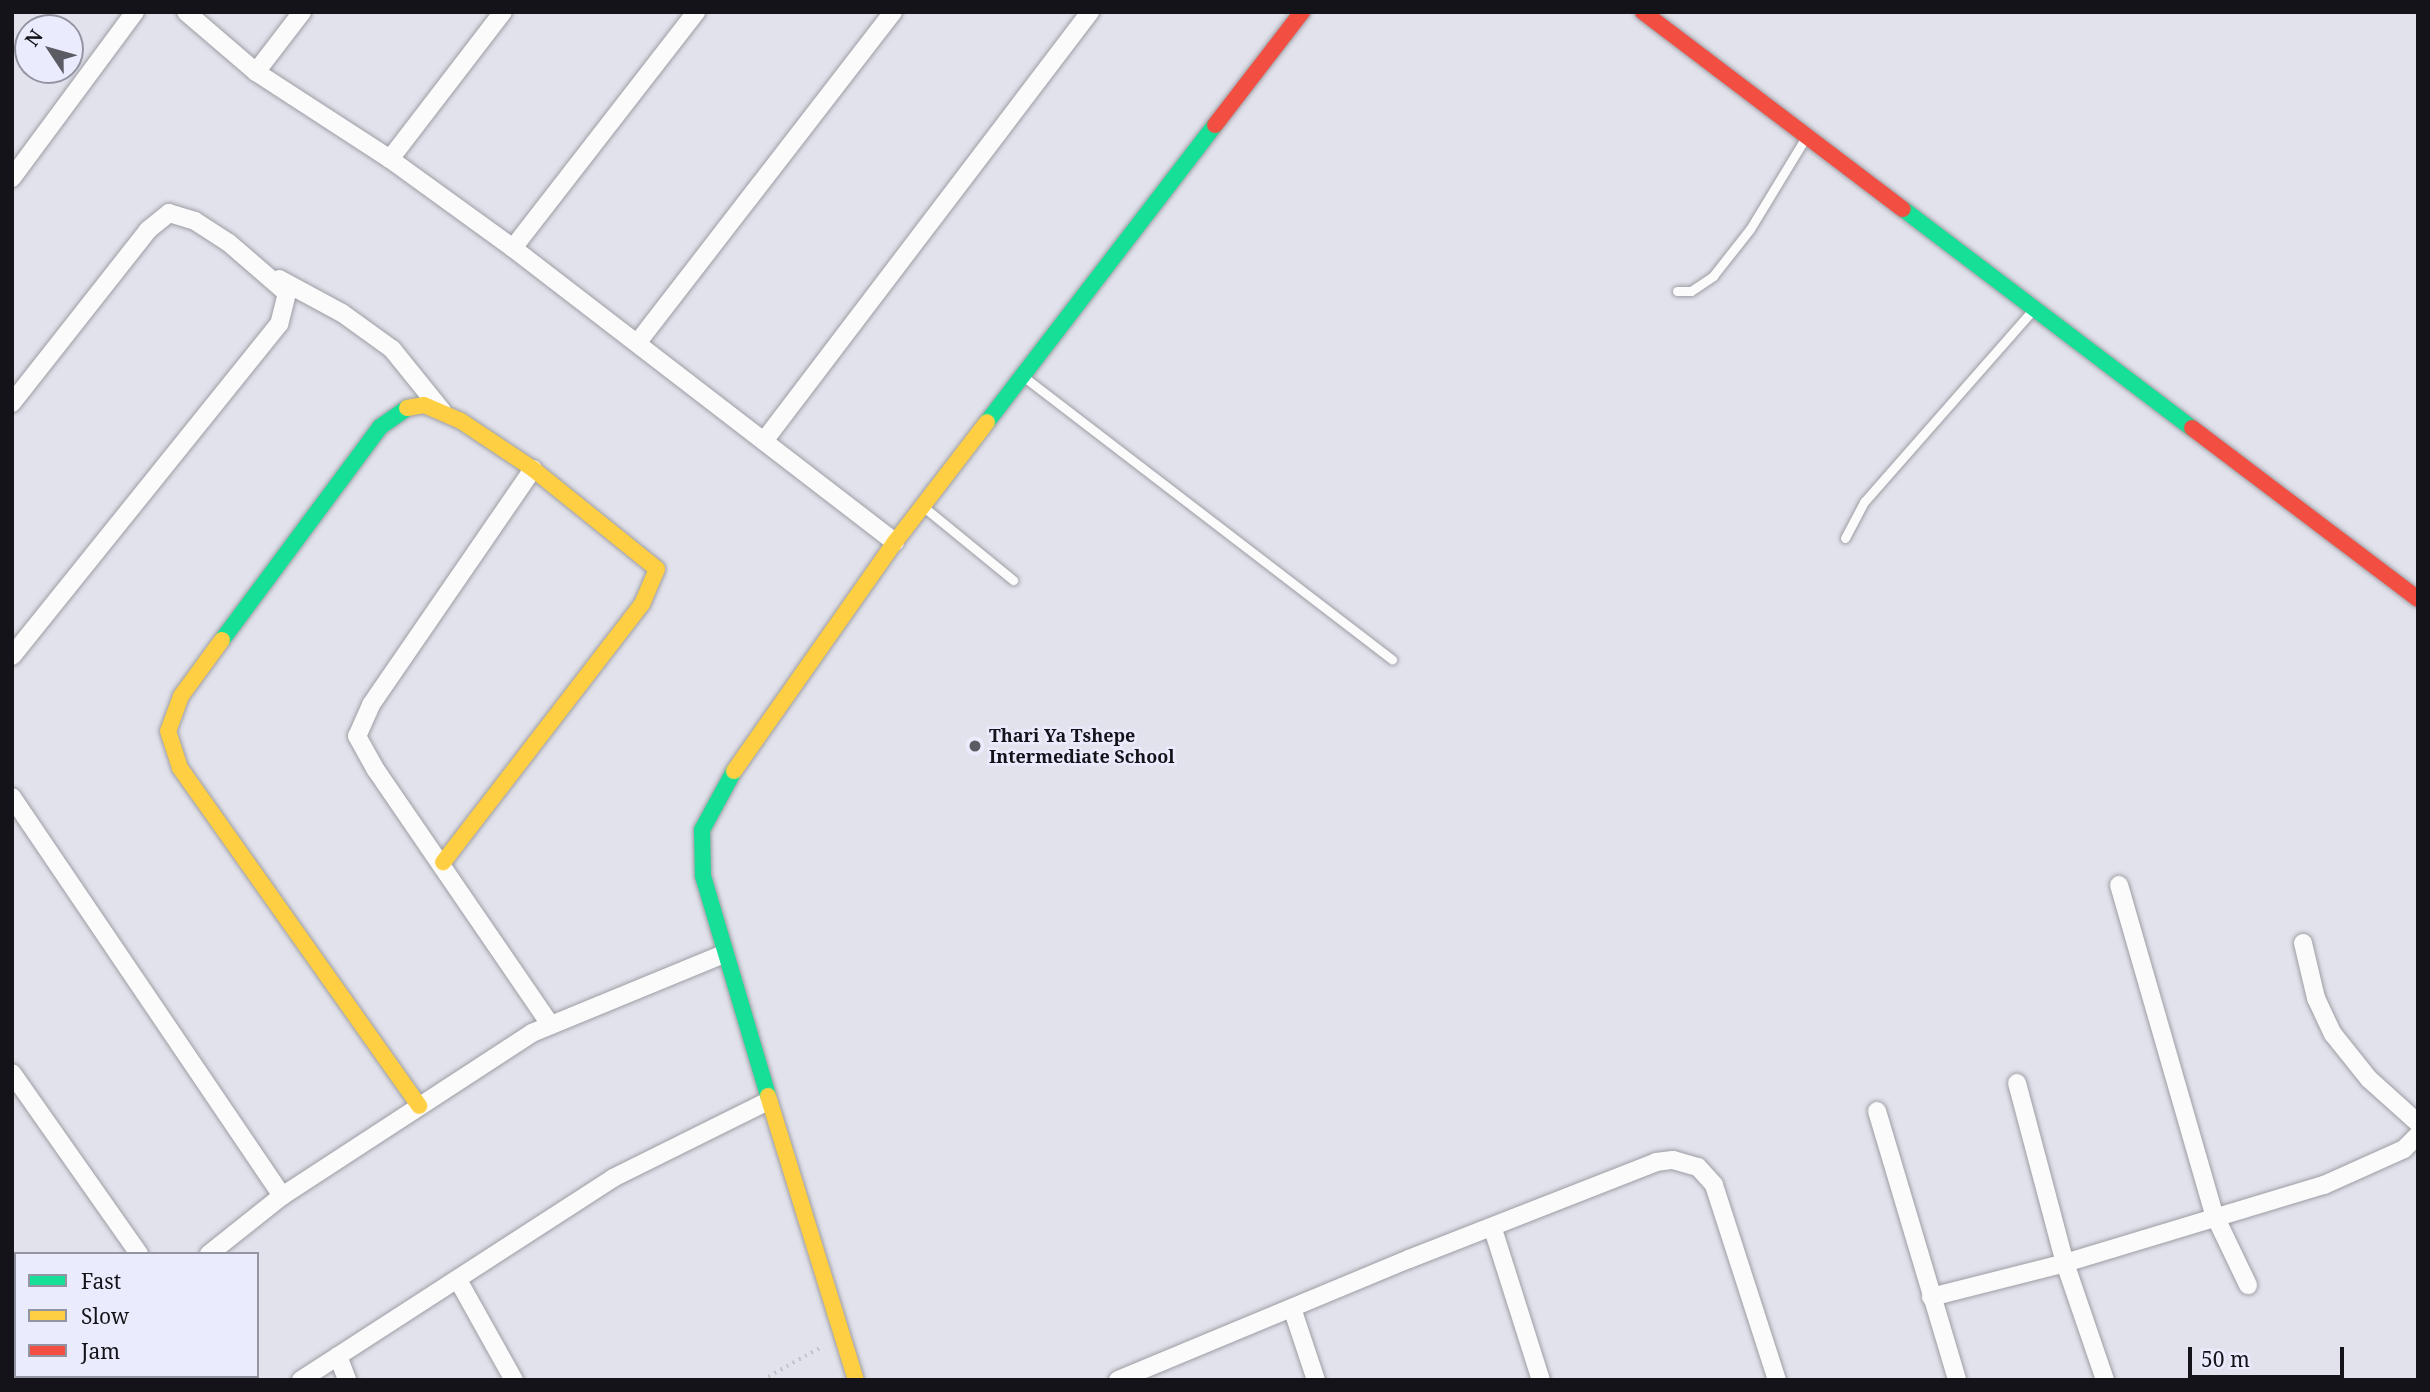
<!DOCTYPE html>
<html>
<head>
<meta charset="utf-8">
<style>
  body { margin:0 }
  #map { position:relative; width:2430px; height:1392px; overflow:hidden; background:#e2e2ec; font-family:"Noto Serif",serif }
  div>[style] { position:absolute }
  [style*='--x'] { left:calc(var(--x)*1px); top:calc(var(--y)*1px); width:calc(var(--w)*1px); rotate:calc(var(--a)*1deg) }
  .path>* { height:3.5px; margin-top:-1.75px; transform-origin:0; background:repeating-linear-gradient(90deg,#c4c4c7 0 2px,transparent 0 7px) }
  .roads { filter:drop-shadow(0 0 2px #9d9da4) drop-shadow(0 0 2px #9d9da4) }
  .lane>* { height:9px; margin:-4.5px; padding:0 4.5px; transform-origin:4.5px; border-radius:4.5px; background:#fbfbfc }
  .street>* { height:18px; margin:-9px; padding:0 9px; transform-origin:9px; border-radius:9px; background:#fbfbfc }
  .fast>* { height:16px; margin:-8px; padding:0 8px; transform-origin:8px; border-radius:8px; background:#16e098 }
  .slow>* { height:16px; margin:-8px; padding:0 8px; transform-origin:8px; border-radius:8px; background:#ffcf43 }
  .jam>* { height:16px; margin:-8px; padding:0 8px; transform-origin:8px; border-radius:8px; background:#f24e42 }
  .dots>* { width:19px; height:19px; translate:-50% -50%; box-sizing:border-box; border:4px solid #eaecfe; border-radius:50% }
  span { translate:-50% -50%; white-space:nowrap; text-align:center; line-height:1.15; -webkit-text-stroke:5px #eaecfe; paint-order:stroke }
  .poi-label { font-size:18px; color:#131319; font-weight:700 }
  .left { translate:0 -50%; text-align:left }
  .frame { position:absolute; inset:0; border:14px solid #131319; pointer-events:none }
  .legend { position:absolute; left:14px; top:1252px; width:245px; height:126px; box-sizing:border-box; background:#eaecfe; border:2px solid #9495a2; margin:0; padding:9px 12px; list-style:none; font-size:21px; color:#131319 }
  .legend li { display:flex; align-items:center; gap:14px; height:35px }
  .legend b { width:35px; border:2px solid #9495a2 }
  .north { position:absolute; left:14px; top:14px; width:70px; height:70px; box-sizing:border-box; background:#eaecfe; border:2px solid #9495a2; border-radius:50%; rotate:306deg; font-size:19px; font-weight:700; line-height:28px; text-align:center; color:#131319 }
  .north::after { content:''; display:block; margin:auto; width:24px; height:32px; background:#5b5b63; clip-path:polygon(50% 0,100% 100%,50% 72%,0 100%) }
  .scale { position:absolute; left:2188px; top:1347px; width:156px; height:32px; box-sizing:border-box; border:4px solid #131319; border-top:0; padding-left:9px; font-size:21px; line-height:24px; white-space:nowrap; color:#131319; -webkit-text-stroke:5px #eaecfe; paint-order:stroke }
</style>
</head>
<body>
<div id="map">
  <div class="path">
    <i style="--x:762;--y:1380;--w:70;--a:-29.1"></i>
  </div>
  <div class="roads">
    <div class="lane">
      <i style="--x:1677;--y:291;--w:14;--a:0"></i>
      <i style="--x:1691;--y:291;--w:27;--a:-34"></i>
      <i style="--x:1713;--y:276;--w:60;--a:-51.8"></i>
      <i style="--x:1750;--y:229;--w:108;--a:-58.7"></i>
      <i style="--x:1024;--y:377;--w:464;--a:37.5"></i>
      <i style="--x:925;--y:508;--w:114;--a:39.3"></i>
      <i style="--x:1845;--y:538;--w:41;--a:-62.2"></i>
      <i style="--x:1864;--y:502;--w:254;--a:-48.7"></i>
    </div>
    <div class="street">
      <i style="--x:186;--y:12;--w:92;--a:40.6"></i>
      <i style="--x:256;--y:72;--w:160;--a:33"></i>
      <i style="--x:390;--y:159;--w:152;--a:35.9"></i>
      <i style="--x:513;--y:248;--w:482;--a:37.6"></i>
      <i style="--x:256;--y:72;--w:76;--a:-52.5"></i>
      <i style="--x:390;--y:159;--w:185;--a:-52.5"></i>
      <i style="--x:12;--y:178;--w:207;--a:-53.5"></i>
      <i style="--x:513;--y:248;--w:299;--a:-52.2"></i>
      <i style="--x:279;--y:279;--w:72;--a:28.4"></i>
      <i style="--x:342;--y:313;--w:62;--a:35.8"></i>
      <i style="--x:392;--y:349;--w:80;--a:51.1"></i>
      <i style="--x:638;--y:342;--w:417;--a:-52.3"></i>
      <i style="--x:12;--y:403;--w:220;--a:-51.8"></i>
      <i style="--x:148;--y:230;--w:27;--a:-39"></i>
      <i style="--x:169;--y:213;--w:27;--a:17"></i>
      <i style="--x:195;--y:221;--w:40;--a:32.9"></i>
      <i style="--x:229;--y:243;--w:77;--a:40.8"></i>
      <i style="--x:287;--y:293;--w:32;--a:104"></i>
      <i style="--x:279;--y:324;--w:426;--a:128.8"></i>
      <i style="--x:764;--y:441;--w:539;--a:-52.77"></i>
      <i style="--x:533;--y:469;--w:286;--a:124.5"></i>
      <i style="--x:371;--y:705;--w:34;--a:114"></i>
      <i style="--x:357;--y:736;--w:39;--a:61"></i>
      <i style="--x:376;--y:770;--w:308;--a:55.6"></i>
      <i style="--x:12;--y:797;--w:482;--a:55.9"></i>
      <i style="--x:2119;--y:885;--w:342;--a:73.9"></i>
      <i style="--x:2214;--y:1214;--w:79;--a:64.4"></i>
      <i style="--x:2303;--y:943;--w:57;--a:76.7"></i>
      <i style="--x:2316;--y:998;--w:40;--a:65"></i>
      <i style="--x:2333;--y:1034;--w:58;--a:51.3"></i>
      <i style="--x:2369;--y:1079;--w:66;--a:41.9"></i>
      <i style="--x:12;--y:1073;--w:221;--a:54.9"></i>
      <i style="--x:2017;--y:1083;--w:186;--a:75.1"></i>
      <i style="--x:2065;--y:1263;--w:124;--a:71.1"></i>
      <i style="--x:1877;--y:1111;--w:281;--a:73.4"></i>
      <i style="--x:1493;--y:1229;--w:158;--a:72.4"></i>
      <i style="--x:209;--y:1254;--w:93;--a:-38.5"></i>
      <i style="--x:282;--y:1196;--w:298;--a:-33.1"></i>
      <i style="--x:532;--y:1033;--w:208;--a:-22.4"></i>
      <i style="--x:458;--y:1280;--w:115;--a:60.8"></i>
      <i style="--x:1931;--y:1297;--w:138;--a:-14.2"></i>
      <i style="--x:2065;--y:1263;--w:270;--a:-16.8"></i>
      <i style="--x:2324;--y:1185;--w:88;--a:-24.2"></i>
      <i style="--x:2404;--y:1149;--w:20;--a:-45"></i>
      <i style="--x:1292;--y:1308;--w:76;--a:71.6"></i>
      <i style="--x:338;--y:1356;--w:26;--a:69"></i>
      <i style="--x:301;--y:1380;--w:372;--a:-32.9"></i>
      <i style="--x:613;--y:1178;--w:171;--a:-26.4"></i>
      <i style="--x:1118;--y:1380;--w:315;--a:-22.6"></i>
      <i style="--x:1409;--y:1259;--w:265;--a:-21.4"></i>
      <i style="--x:1656;--y:1162;--w:17;--a:-7"></i>
      <i style="--x:1673;--y:1160;--w:26;--a:16"></i>
      <i style="--x:1698;--y:1167;--w:24;--a:48"></i>
      <i style="--x:1714;--y:1185;--w:205;--a:72.1"></i>
    </div>
    <div class="fast">
      <i style="--x:1903;--y:209;--w:363;--a:37.2"></i>
      <i style="--x:987;--y:422;--w:374;--a:-52.5"></i>
      <i style="--x:222;--y:640;--w:265;--a:-53.4"></i>
      <i style="--x:380;--y:427;--w:33;--a:-35"></i>
      <i style="--x:734;--y:771;--w:67;--a:118.5"></i>
      <i style="--x:702;--y:830;--w:46;--a:88.8"></i>
      <i style="--x:703;--y:876;--w:229;--a:73.5"></i>
      <i style="--x:12;--y:1305;--w:6;--a:51"></i>
      <i style="--x:48;--y:1376;--w:4;--a:76"></i>
    </div>
    <div class="slow">
      <i style="--x:407;--y:408;--w:17;--a:-10"></i>
      <i style="--x:424;--y:405;--w:40;--a:23.4"></i>
      <i style="--x:461;--y:421;--w:87;--a:33.7"></i>
      <i style="--x:533;--y:469;--w:159;--a:38.9"></i>
      <i style="--x:657;--y:569;--w:38;--a:113"></i>
      <i style="--x:642;--y:604;--w:326;--a:127.6"></i>
      <i style="--x:222;--y:640;--w:69;--a:126.2"></i>
      <i style="--x:181;--y:696;--w:37;--a:110"></i>
      <i style="--x:168;--y:731;--w:39;--a:72"></i>
      <i style="--x:180;--y:768;--w:414;--a:54.7"></i>
      <i style="--x:734;--y:771;--w:280;--a:-54.9"></i>
      <i style="--x:895;--y:542;--w:151;--a:-52.5"></i>
      <i style="--x:768;--y:1096;--w:297;--a:72.8"></i>
    </div>
    <div class="jam">
      <i style="--x:1643;--y:12;--w:326;--a:37.2"></i>
      <i style="--x:1215;--y:125;--w:143;--a:-52.4"></i>
      <i style="--x:2192;--y:428;--w:283;--a:37.1"></i>
    </div>
  </div>
  <div class="dots">
    <i style="left:975px;top:746px;background:#5b5b63"></i>
  </div>
  <div class="poi-label">
    <span class="left" style="left:989px;top:746px">Thari Ya Tshepe<br>Intermediate School</span>
  </div>
  <div class="frame"></div>
  <ul class="legend">
  <li><b style="height:9px;background:#16e098"></b>Fast</li>
  <li><b style="height:9px;background:#ffcf43"></b>Slow</li>
  <li><b style="height:9px;background:#f24e42"></b>Jam</li>
  </ul>
  <div class="north">N</div>
  <div class="scale">50 m</div>
</div>
</body>
</html>
